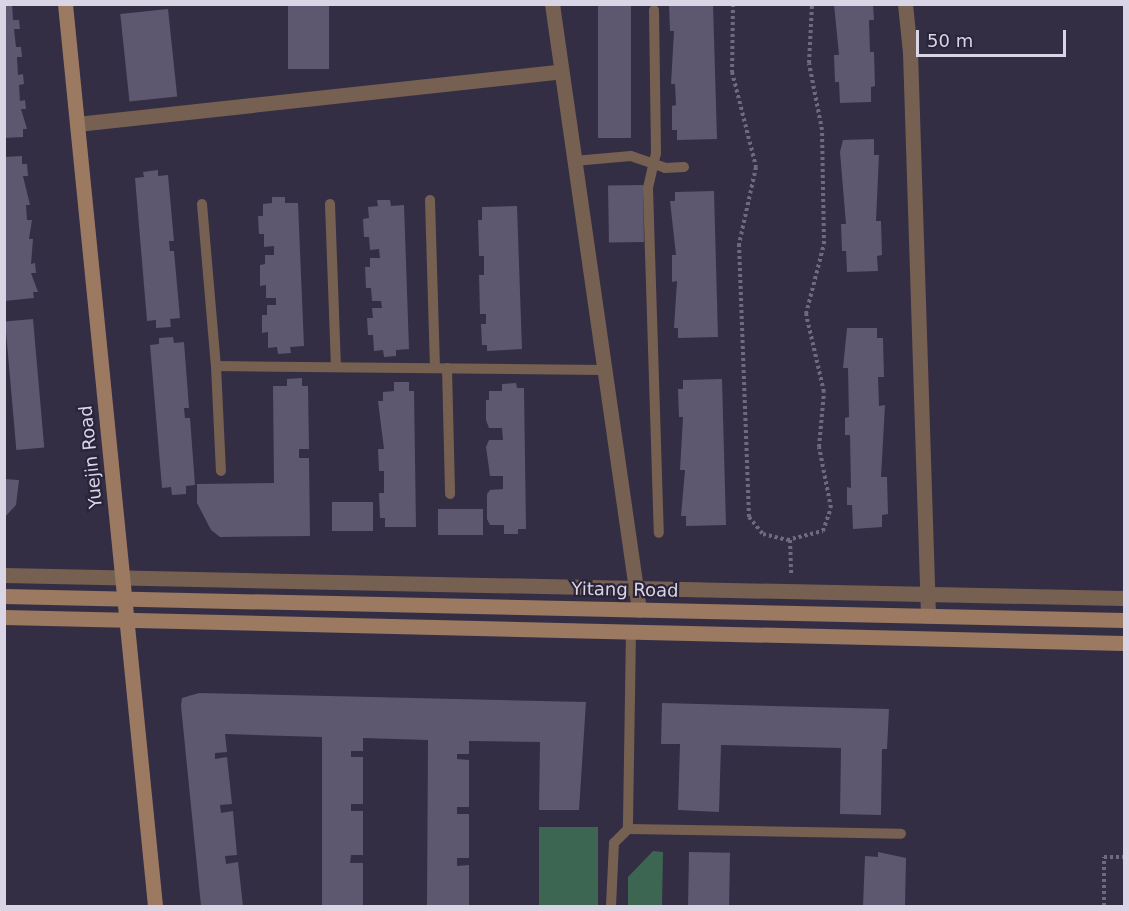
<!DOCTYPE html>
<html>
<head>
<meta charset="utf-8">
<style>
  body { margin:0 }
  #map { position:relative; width:1129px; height:911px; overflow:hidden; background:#342e44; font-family:"DejaVu Sans",sans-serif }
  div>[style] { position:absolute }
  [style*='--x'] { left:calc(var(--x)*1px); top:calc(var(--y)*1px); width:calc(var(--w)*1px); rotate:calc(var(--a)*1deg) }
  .green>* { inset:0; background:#3c6552; transform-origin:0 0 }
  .building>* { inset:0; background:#5d5770; transform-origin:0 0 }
  .path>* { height:4px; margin-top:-2px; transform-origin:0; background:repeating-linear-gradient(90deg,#706a7e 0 3px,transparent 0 6px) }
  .lane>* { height:10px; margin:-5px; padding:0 5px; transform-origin:5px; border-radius:5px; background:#766051 }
  .street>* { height:15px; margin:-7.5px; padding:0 7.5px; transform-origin:7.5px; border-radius:7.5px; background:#766051 }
  .secondary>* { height:15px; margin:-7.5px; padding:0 7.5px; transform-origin:7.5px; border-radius:7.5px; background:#9c7961 }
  span { translate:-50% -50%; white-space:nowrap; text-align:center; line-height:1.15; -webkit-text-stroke:4.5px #2a243a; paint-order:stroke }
  .street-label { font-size:18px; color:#d9d5e4 }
  .frame { position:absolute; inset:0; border:6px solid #d9d5e4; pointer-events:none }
  .scale { position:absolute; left:916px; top:30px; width:150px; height:27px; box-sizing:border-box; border:3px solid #d9d5e4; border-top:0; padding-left:8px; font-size:18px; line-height:21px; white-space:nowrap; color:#d9d5e4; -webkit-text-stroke:4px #2a243a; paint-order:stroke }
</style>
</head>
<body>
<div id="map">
  <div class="green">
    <i style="left:539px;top:827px;width:59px;height:79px"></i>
    <i style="clip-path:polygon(653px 851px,663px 852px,662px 906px,628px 906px,628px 877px)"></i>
  </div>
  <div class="building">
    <i style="clip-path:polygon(4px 4px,12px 4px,13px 20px,19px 20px,20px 29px,14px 29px,16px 47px,21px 47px,22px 57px,17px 57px,18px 75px,23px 74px,24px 84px,19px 85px,20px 101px,25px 100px,26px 109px,21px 109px,27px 129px,23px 129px,23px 137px,4px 138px)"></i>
    <i style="left:288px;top:4px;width:41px;height:65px"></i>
    <i style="left:598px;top:4px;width:33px;height:134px"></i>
    <i style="clip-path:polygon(669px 4px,713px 4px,717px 139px,677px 140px,677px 130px,672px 130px,672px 106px,676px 105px,675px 84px,671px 84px,674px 31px,670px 31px)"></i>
    <i style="clip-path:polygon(834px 4px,873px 4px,874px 20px,869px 20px,870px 52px,874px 52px,875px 86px,871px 87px,871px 102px,840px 103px,839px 82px,835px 82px,834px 55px,839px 55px)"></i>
    <i style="left:168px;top:9px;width:88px;height:48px;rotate:84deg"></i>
    <i style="clip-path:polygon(874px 139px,874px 155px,879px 155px,876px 221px,881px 221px,882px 255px,877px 256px,878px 271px,847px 272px,846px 251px,842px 251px,841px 224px,846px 224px,840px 152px,843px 140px)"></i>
    <i style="clip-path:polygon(22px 156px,22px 164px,27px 164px,28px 176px,23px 176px,30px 205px,26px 205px,27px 220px,32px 220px,29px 239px,33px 239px,31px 264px,35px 263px,36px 273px,31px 273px,38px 292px,33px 292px,34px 298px,4px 301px,4px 157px)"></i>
    <i style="clip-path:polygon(158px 170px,158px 176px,168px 175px,174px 241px,169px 241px,170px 251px,174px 251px,180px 318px,170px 319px,171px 327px,156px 328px,156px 320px,147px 321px,135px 178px,144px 177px,143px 172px)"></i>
    <i style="left:643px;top:185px;width:57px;height:35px;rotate:89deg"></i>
    <i style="clip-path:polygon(714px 191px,718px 337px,678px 338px,678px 328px,674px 328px,677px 281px,672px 282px,672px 255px,676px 255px,670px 201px,675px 201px,675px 192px)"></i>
    <i style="clip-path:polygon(272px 197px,285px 197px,285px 203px,298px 203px,304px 346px,290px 347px,291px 353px,278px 354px,277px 347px,268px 348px,268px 332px,262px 333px,262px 315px,267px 315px,267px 305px,276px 305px,276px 298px,266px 298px,266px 285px,260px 286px,260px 265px,265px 264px,265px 255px,274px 255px,274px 246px,264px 247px,264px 234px,259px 234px,258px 216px,263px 216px,263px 204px,272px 203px)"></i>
    <i style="clip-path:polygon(377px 200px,390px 200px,391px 206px,404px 205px,409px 349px,396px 350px,396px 356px,384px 357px,383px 350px,374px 351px,373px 335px,368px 335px,367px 318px,373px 318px,372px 308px,382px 308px,381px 301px,372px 301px,371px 288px,366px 288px,365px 267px,370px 267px,370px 258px,380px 258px,379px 249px,370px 250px,369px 237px,364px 237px,363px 219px,369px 218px,368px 207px,378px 206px)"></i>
    <i style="clip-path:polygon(517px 206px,522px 349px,487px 351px,487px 345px,482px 345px,481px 324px,486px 324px,486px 314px,480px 314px,479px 275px,484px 275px,484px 256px,479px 256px,478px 220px,482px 220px,482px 207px)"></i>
    <i style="left:33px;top:319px;width:129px;height:28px;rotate:85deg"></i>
    <i style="clip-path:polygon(847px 328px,877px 328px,877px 338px,883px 338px,884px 377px,878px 377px,879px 406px,885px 405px,881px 477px,887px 477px,888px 514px,882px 515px,882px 527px,853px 529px,852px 505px,847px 505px,847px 487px,851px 488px,850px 435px,845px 435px,845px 418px,849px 417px,848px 368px,843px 368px)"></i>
    <i style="clip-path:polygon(173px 337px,174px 343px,184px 342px,189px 408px,184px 408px,185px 418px,190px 418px,195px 485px,186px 486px,186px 494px,172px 495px,171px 487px,162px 488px,150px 345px,159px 344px,159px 338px)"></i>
    <i style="clip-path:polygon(302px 378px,302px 386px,308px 386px,309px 449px,299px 449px,299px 458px,309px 458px,310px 536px,220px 537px,211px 530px,197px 503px,197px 484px,274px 483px,273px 386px,287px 386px,287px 379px)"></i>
    <i style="clip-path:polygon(722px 379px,726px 525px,686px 526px,686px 516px,681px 516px,685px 470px,680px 470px,683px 417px,679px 417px,678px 389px,683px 389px,683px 380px)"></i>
    <i style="clip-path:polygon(394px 382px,409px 382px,409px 391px,414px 391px,416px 527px,385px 527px,385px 518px,380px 518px,379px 493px,384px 493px,384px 471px,379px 471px,378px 449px,384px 449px,378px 401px,383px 401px,383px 392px,394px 391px)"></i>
    <i style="clip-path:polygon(516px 383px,517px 388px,524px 388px,526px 529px,518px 529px,518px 534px,504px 534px,504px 525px,490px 525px,487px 519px,487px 494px,490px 490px,503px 489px,503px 476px,490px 476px,486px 447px,489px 440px,503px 440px,502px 428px,489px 428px,486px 420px,486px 400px,489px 400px,489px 391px,502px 391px,502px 384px)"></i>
    <i style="clip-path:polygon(4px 479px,19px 480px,16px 505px,4px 518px)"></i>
    <i style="left:332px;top:502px;width:41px;height:29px"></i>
    <i style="left:483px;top:509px;width:26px;height:45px;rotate:90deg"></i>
    <i style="clip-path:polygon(199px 693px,586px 702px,579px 810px,539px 810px,540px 742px,469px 741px,469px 754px,457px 754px,457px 759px,469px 760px,469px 807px,457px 807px,457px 814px,469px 814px,469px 858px,457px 858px,457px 866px,469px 865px,469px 906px,427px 906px,428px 740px,363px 738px,363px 751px,351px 751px,351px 757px,363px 757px,363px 804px,351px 804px,351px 811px,363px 811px,363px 855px,351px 855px,350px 863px,363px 863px,363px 906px,322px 906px,322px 737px,225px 734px,227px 752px,215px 753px,215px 759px,227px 757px,232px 804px,220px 805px,221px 813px,233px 811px,237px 855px,225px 856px,226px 864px,238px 862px,243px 906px,201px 906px,181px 706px,182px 698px)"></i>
    <i style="clip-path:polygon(662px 703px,889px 709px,887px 749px,882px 749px,881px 815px,840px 814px,841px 748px,721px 745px,719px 812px,678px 810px,680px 744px,661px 744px)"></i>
    <i style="left:689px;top:852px;width:41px;height:54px;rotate:1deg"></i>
    <i style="clip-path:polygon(878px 852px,906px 858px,905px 906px,863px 906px,865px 856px,878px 857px)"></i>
  </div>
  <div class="path">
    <i style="--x:733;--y:4;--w:68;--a:90.8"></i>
    <i style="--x:732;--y:72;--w:98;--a:75.8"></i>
    <i style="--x:756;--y:167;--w:79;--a:102.4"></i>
    <i style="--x:739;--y:244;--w:273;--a:87.9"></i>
    <i style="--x:749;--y:517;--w:22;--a:51"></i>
    <i style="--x:763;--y:534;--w:25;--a:14"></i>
    <i style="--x:787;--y:540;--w:37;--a:-14"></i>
    <i style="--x:823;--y:531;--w:24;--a:-71"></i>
    <i style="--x:831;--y:508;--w:62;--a:-101.1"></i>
    <i style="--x:819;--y:447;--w:55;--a:-84.8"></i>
    <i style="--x:824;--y:392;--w:80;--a:-103"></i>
    <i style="--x:806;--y:314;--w:72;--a:-75.6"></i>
    <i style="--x:824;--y:244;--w:114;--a:-91"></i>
    <i style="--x:822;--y:130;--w:68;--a:-101"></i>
    <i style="--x:809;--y:63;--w:59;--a:-87.1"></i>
    <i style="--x:790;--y:540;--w:36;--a:88"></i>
    <i style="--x:1104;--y:906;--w:49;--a:-90"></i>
    <i style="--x:1104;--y:857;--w:20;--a:0"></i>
  </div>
  <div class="lane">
    <i style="--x:654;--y:10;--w:143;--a:89.2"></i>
    <i style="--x:656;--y:153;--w:37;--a:103"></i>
    <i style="--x:648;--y:189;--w:344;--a:88.2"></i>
    <i style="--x:574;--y:161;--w:57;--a:-5"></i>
    <i style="--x:631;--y:156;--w:36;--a:19"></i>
    <i style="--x:665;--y:168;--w:19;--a:-3"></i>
    <i style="--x:430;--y:200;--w:168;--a:88.3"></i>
    <i style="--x:202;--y:204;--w:163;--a:85.1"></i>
    <i style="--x:216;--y:366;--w:389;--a:0.6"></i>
    <i style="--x:330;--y:204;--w:163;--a:87.9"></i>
    <i style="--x:216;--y:366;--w:105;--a:87.3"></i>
    <i style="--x:447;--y:368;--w:126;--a:88.6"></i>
    <i style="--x:631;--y:631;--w:198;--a:90.9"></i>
    <i style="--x:628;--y:829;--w:273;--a:1"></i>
    <i style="--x:611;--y:906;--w:63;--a:-87.3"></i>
    <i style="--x:614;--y:843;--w:20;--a:-45"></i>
  </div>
  <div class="street">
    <i style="--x:552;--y:4;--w:612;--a:81.83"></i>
    <i style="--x:905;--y:4;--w:48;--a:84.1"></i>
    <i style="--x:910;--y:52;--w:564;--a:88.17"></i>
    <i style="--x:77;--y:124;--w:487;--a:-6.2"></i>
    <i style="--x:4;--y:575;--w:1120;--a:1.18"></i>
  </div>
  <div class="secondary">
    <i style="--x:65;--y:4;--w:906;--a:84.3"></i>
    <i style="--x:4;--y:596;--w:1120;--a:1.23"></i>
    <i style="--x:4;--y:617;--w:1120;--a:1.33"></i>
  </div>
  <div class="street-label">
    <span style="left:91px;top:457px;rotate:-96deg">Yuejin Road</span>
    <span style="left:625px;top:590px;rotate:1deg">Yitang Road</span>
  </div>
  <div class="frame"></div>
  <div class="scale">50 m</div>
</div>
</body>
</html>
